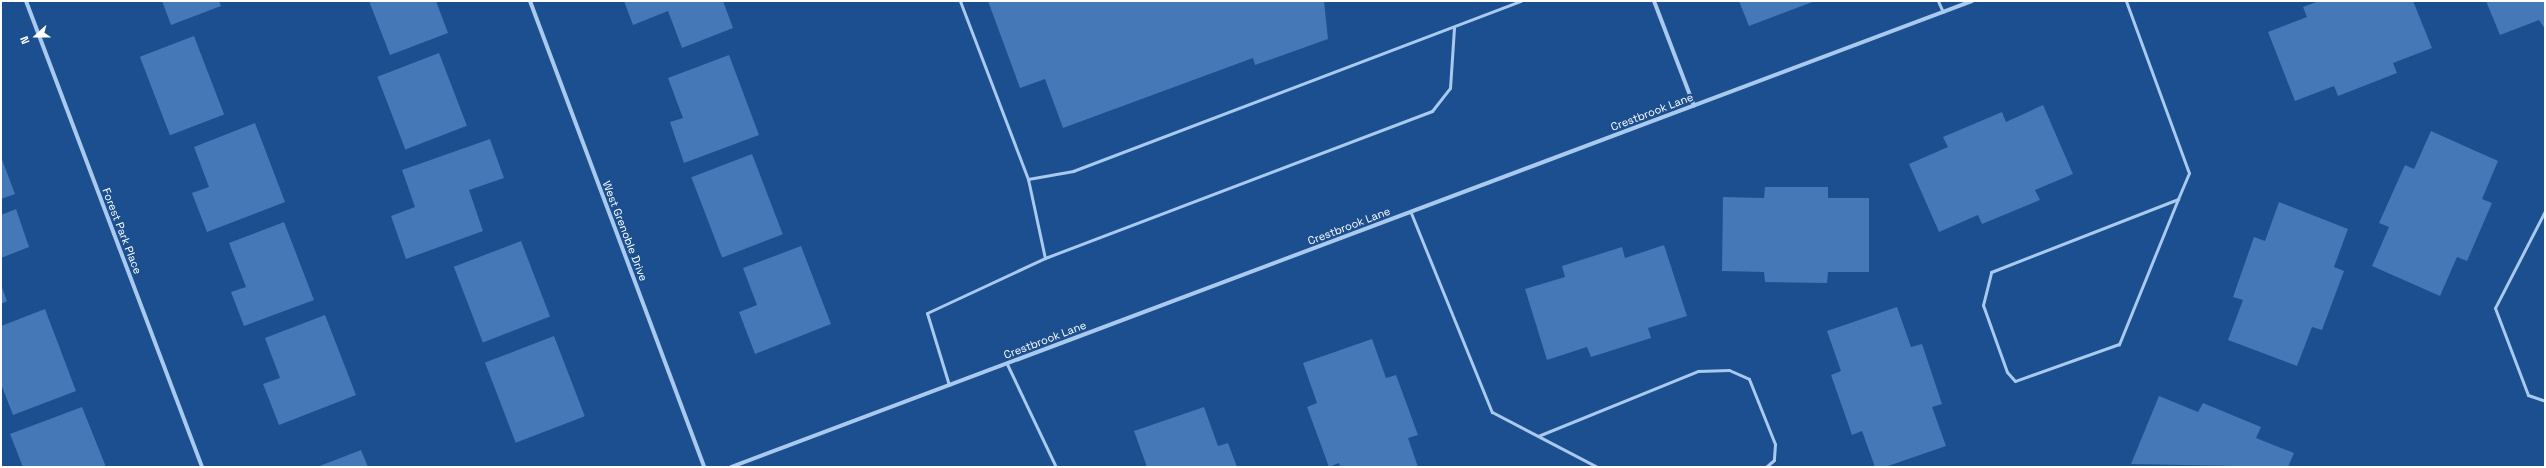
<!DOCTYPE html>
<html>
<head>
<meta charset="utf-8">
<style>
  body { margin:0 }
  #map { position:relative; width:2546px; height:468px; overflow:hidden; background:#1b4f8f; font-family:"Space Grotesk",sans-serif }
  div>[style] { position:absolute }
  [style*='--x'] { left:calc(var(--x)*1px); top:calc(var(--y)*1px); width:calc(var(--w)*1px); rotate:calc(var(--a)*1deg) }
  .building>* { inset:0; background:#4478b7; transform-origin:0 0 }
  .service>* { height:3px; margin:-1.5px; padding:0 1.5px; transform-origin:1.5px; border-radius:1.5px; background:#a9c9ee }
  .minor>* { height:4px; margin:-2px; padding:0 2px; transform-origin:2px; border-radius:2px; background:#a9c9ee }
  span { translate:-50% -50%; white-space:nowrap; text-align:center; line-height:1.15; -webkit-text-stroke:4px #1b4f8f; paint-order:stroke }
  .street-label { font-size:11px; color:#fff }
  .frame { position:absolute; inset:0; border:2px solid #fff; pointer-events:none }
  .north { position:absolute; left:16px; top:16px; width:40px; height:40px; -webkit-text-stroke:3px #1b4f8f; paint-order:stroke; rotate:249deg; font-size:11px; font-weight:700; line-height:16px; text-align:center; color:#fff }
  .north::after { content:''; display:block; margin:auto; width:14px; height:18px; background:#fff; clip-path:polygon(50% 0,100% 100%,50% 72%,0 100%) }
</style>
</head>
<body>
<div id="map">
  <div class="building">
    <i style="clip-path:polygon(162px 1px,219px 1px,221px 6px,171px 25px)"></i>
    <i style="clip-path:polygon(369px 1px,436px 1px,448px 33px,390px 55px)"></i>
    <i style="clip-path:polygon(624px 1px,723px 1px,733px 28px,682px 48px,668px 11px,633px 25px)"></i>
    <i style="clip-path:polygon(988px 1px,1324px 1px,1328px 39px,1255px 65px,1253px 58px,1063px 128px,1045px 79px,1020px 88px)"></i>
    <i style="clip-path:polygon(1739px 1px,1815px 1px,1749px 26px)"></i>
    <i style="clip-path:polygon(2319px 1px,2413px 1px,2432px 48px,2393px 63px,2397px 73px,2338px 96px,2334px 86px,2295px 101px,2268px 32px,2307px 17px,2303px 7px)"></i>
    <i style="clip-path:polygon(2486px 1px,2545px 1px,2545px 29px,2539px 20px,2500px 35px)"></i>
    <i style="left:194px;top:36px;width:84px;height:58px;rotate:69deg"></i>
    <i style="left:439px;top:53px;width:78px;height:66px;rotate:69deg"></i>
    <i style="clip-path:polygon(729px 55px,759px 135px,684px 163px,670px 122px,683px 118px,668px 78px)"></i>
    <i style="clip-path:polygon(2043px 105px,2073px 174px,2035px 190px,2040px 200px,1982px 224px,1978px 215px,1939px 232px,1909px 164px,1948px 147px,1943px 137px,2002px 112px,2006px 122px)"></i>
    <i style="clip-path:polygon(255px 123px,285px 202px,207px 232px,192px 193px,209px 187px,194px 147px)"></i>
    <i style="clip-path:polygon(2431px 131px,2498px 161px,2482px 199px,2492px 203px,2467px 261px,2457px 257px,2440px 296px,2372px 266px,2389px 227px,2379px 223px,2405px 165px,2414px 169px)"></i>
    <i style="clip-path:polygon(490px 139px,504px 178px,469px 190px,483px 231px,406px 259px,391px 216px,415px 207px,402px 170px)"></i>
    <i style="left:752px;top:154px;width:86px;height:65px;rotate:69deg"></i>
    <i style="clip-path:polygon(1px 157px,15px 194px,1px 199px)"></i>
    <i style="clip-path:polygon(1765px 187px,1828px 187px,1828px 198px,1869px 198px,1869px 272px,1828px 272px,1827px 283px,1765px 282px,1764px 272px,1722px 271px,1723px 197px,1764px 198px)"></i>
    <i style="clip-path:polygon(2279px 202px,2348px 229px,2334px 267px,2344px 271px,2322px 330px,2312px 327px,2297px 366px,2228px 340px,2243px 300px,2233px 297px,2254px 237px,2265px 241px)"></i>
    <i style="clip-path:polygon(16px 209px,29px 247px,1px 258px,1px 215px)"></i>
    <i style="clip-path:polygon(284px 222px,314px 300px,244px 326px,231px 292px,246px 287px,229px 243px)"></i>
    <i style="left:521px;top:241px;width:81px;height:72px;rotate:69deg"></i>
    <i style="clip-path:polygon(1664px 245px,1687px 316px,1648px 328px,1651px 338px,1591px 357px,1587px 347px,1547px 360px,1525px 289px,1565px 277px,1562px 266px,1622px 247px,1625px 258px)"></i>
    <i style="clip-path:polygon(801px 246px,831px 324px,755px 354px,739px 312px,757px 305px,743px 268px)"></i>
    <i style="clip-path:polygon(1px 285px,7px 301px,1px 304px)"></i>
    <i style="clip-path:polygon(1897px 307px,1911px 347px,1922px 344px,1942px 404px,1932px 407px,1946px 446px,1885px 467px,1875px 467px,1862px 431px,1852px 435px,1831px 375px,1841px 371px,1827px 331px)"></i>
    <i style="clip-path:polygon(45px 309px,76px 391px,13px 415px,1px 384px,1px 326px)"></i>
    <i style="clip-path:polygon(325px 315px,356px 395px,279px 425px,263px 384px,280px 378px,265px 338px)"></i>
    <i style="left:554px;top:336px;width:86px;height:74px;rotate:69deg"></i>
    <i style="clip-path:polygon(1372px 339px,1386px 378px,1396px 375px,1418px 435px,1408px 438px,1418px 467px,1340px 467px,1339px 463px,1329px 467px,1307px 407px,1317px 403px,1303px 363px)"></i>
    <i style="clip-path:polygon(2159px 396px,2198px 412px,2203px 403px,2261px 427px,2256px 438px,2294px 453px,2288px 467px,2131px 464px)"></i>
    <i style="clip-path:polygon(82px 407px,106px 467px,23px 467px,10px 434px)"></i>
    <i style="clip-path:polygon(1204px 407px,1218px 446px,1228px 443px,1237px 467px,1147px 467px,1134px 431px)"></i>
    <i style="clip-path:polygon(361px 450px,368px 467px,317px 467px)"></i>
  </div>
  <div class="service">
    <i style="--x:960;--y:1;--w:191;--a:69.1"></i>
    <i style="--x:1028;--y:179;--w:46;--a:-10.1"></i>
    <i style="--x:1073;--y:171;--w:479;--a:-20.8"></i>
    <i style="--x:1938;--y:1;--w:12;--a:66"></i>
    <i style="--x:2126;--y:1;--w:183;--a:69.9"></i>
    <i style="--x:2189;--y:173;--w:28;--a:113"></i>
    <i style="--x:2178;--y:199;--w:157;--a:112.1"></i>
    <i style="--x:2119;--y:344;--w:110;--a:160.4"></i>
    <i style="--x:2015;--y:381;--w:12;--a:-132"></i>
    <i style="--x:2007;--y:372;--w:71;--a:-109.7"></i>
    <i style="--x:1983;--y:305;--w:34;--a:-76"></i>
    <i style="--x:1991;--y:272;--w:201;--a:-21.3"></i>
    <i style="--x:1028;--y:179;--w:81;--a:77.9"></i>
    <i style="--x:2545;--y:211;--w:109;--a:117.3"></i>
    <i style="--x:2495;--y:308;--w:93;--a:69.2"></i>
    <i style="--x:2528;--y:395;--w:18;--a:19"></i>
    <i style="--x:1411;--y:213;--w:215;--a:67.9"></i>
    <i style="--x:1492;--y:412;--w:119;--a:27.6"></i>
    <i style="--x:1007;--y:364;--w:114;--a:64.6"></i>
    <i style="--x:949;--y:385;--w:75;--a:-107"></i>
    <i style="--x:927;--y:313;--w:130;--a:-25"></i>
    <i style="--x:1045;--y:258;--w:414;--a:-20.8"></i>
    <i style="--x:1432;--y:111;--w:29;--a:-52"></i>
    <i style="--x:1450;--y:88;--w:61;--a:-86.2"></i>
    <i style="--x:1538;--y:436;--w:173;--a:-22.1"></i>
    <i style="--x:1698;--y:371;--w:31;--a:-2"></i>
    <i style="--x:1729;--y:370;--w:22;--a:24"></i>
    <i style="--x:1749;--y:379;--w:70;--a:68.2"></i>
    <i style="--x:1775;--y:444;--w:16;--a:94"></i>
    <i style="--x:1774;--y:460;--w:11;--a:139"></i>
  </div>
  <div class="minor">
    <i style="--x:26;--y:1;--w:498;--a:69.3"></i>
    <i style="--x:530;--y:1;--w:497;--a:69.5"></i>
    <i style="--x:1654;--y:1;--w:112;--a:69.1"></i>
    <i style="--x:731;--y:467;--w:1326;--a:-20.58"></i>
  </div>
  <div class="street-label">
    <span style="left:1652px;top:112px;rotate:-21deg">Crestbrook Lane</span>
    <span style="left:1349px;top:226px;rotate:-21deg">Crestbrook Lane</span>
    <span style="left:122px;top:231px;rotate:69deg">Forest Park Place</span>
    <span style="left:625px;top:231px;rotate:69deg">West Grenoble Drive</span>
    <span style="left:1045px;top:340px;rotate:-21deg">Crestbrook Lane</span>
  </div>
  <div class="frame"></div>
  <div class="north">N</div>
</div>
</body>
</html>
